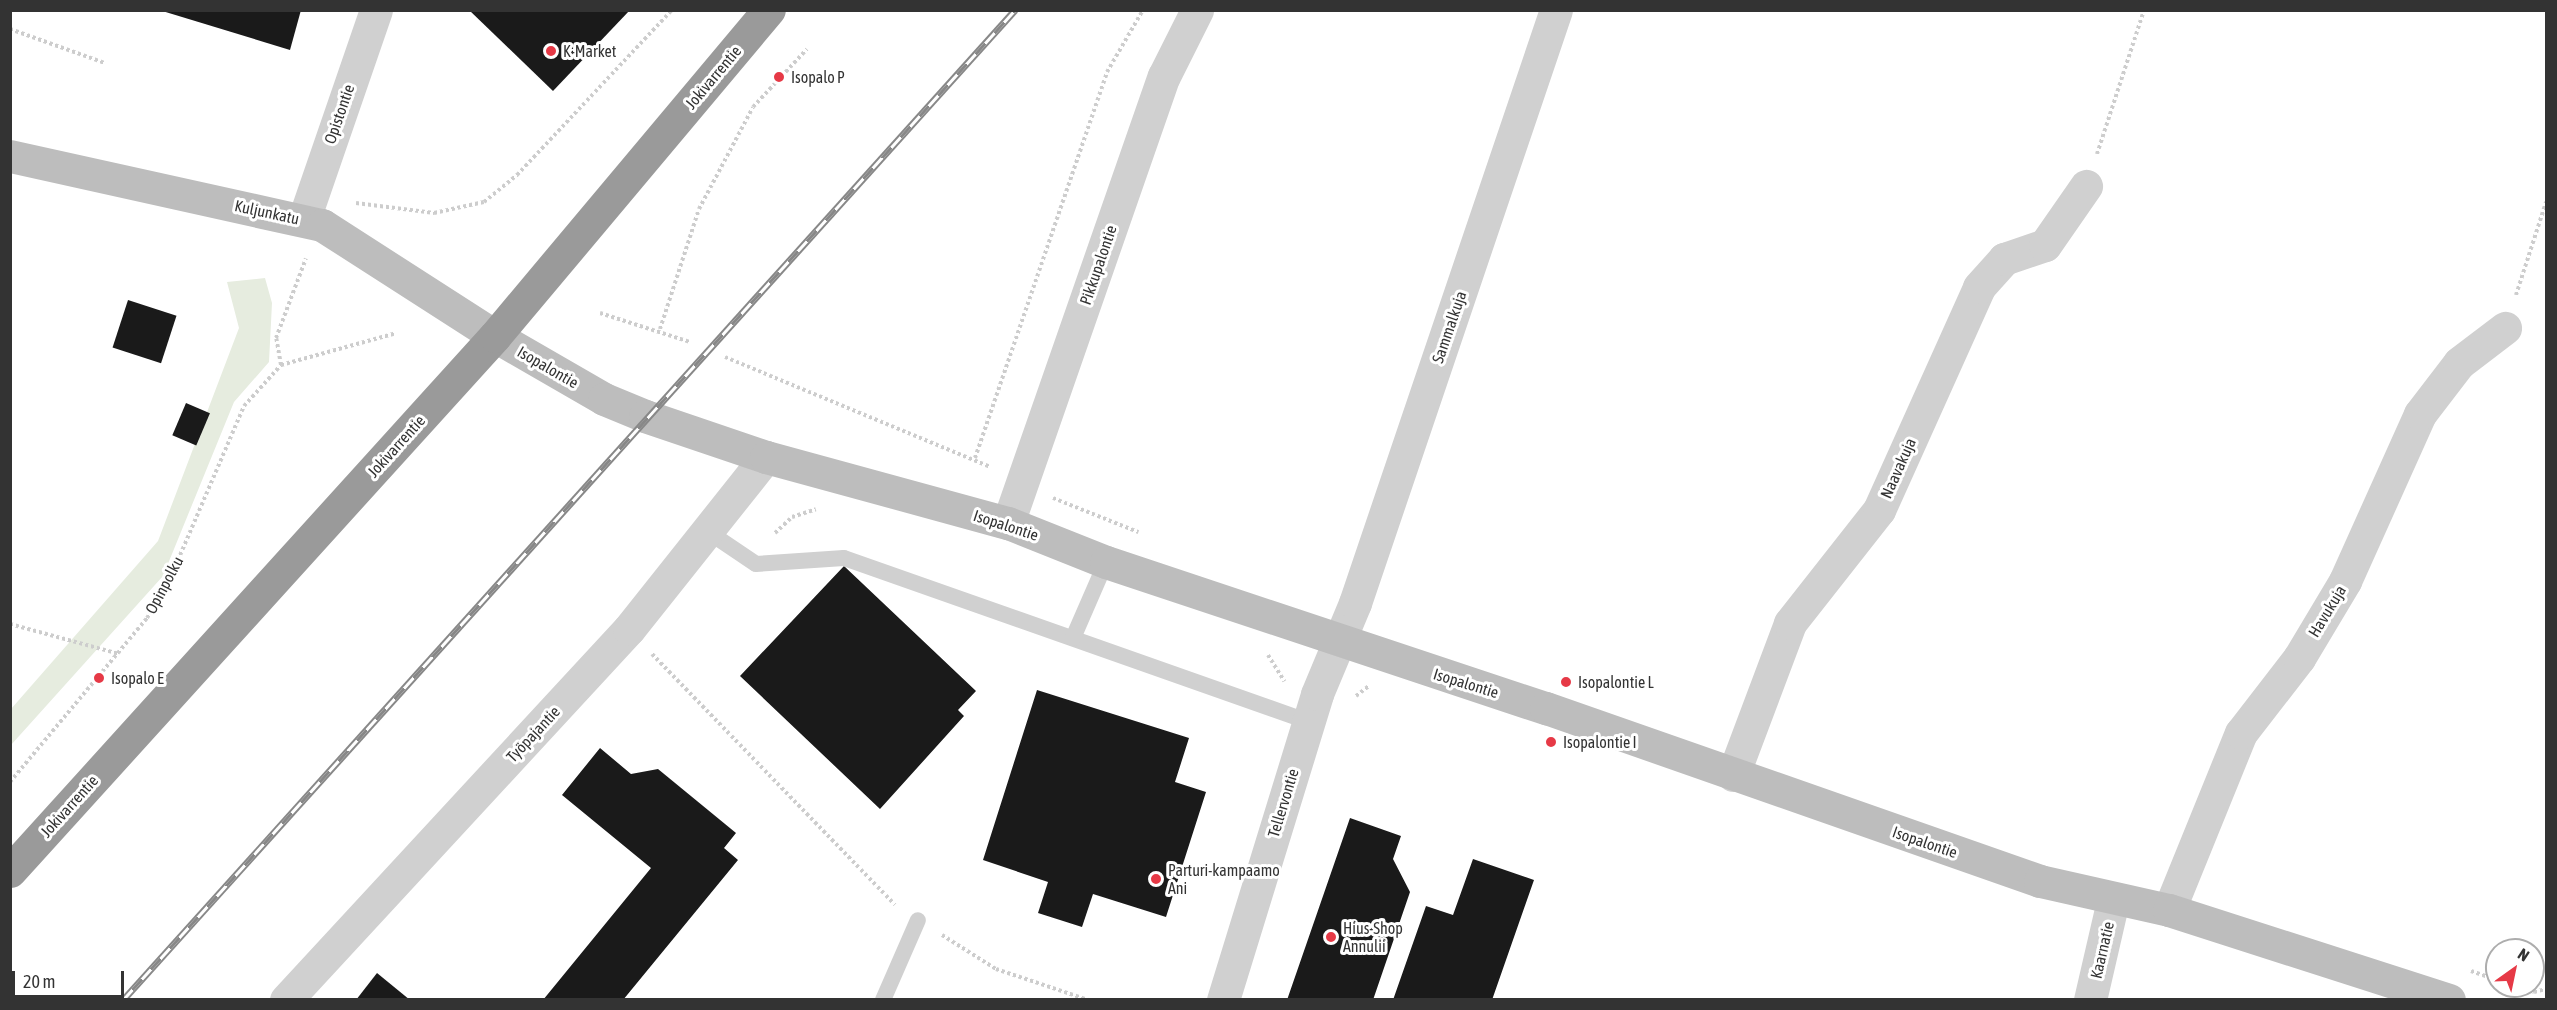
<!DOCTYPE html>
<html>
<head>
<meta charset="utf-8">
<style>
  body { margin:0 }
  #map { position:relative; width:2557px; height:1010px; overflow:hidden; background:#fff; font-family:"Asap Condensed",sans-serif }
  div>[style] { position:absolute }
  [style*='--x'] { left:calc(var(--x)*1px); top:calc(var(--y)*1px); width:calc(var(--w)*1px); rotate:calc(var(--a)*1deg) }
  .green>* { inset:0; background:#e6ecdf }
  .building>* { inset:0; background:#1a1a1a; transform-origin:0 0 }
  .path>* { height:4px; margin-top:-2px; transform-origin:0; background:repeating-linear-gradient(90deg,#cdcdcd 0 3px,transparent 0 6px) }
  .lane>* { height:16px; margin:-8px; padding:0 8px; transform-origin:8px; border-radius:8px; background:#d0d0d0 }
  .street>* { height:33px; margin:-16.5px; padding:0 16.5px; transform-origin:16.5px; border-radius:16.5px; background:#d0d0d0 }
  .secondary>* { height:33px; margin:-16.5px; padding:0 16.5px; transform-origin:16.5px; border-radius:16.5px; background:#bdbdbd }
  .highway>* { height:33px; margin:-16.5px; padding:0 16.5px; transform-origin:16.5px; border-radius:16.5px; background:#9a9a9a }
  .rail>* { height:7px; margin-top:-3.5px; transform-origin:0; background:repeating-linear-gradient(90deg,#fff 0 14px,#888 0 28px); box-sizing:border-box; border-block:2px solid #888 }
  .dots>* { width:16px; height:16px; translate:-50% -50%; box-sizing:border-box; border:3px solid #fff; border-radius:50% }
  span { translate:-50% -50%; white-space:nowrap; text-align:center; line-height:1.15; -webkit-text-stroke:6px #fff; paint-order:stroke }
  .poi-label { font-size:16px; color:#333 }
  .left { translate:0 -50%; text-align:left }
  .street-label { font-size:16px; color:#333 }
  .frame { position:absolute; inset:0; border:12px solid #333; pointer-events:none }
  .north { position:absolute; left:2485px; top:938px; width:60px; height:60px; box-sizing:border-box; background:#fff; border:2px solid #adadad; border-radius:50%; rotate:33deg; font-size:16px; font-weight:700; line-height:24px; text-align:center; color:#333 }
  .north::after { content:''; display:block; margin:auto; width:21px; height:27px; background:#e63946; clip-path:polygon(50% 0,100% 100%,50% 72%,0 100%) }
  .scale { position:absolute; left:12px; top:971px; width:112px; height:27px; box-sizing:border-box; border:3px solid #333; border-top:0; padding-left:8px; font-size:18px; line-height:21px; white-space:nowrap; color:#333; -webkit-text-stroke:4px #fff; paint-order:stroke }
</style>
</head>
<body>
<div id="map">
  <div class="green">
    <i style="clip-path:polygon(265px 278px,272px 303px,269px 362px,234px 402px,163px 576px,11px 745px,11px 709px,158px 541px,239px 328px,227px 282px)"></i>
  </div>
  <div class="building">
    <i style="clip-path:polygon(159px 10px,301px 10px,290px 50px)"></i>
    <i style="clip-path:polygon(469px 10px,630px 10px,553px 91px)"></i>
    <i style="left:128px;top:300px;width:51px;height:50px;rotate:18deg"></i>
    <i style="left:186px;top:403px;width:26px;height:35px;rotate:23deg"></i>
    <i style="clip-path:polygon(844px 566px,976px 691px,958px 710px,964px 716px,880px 809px,740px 676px)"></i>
    <i style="clip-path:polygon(1037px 690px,1189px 738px,1175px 782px,1206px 792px,1166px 917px,1093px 894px,1082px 927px,1038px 913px,1048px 882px,983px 860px)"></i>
    <i style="clip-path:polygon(600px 748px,631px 774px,658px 769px,736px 833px,724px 848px,738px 860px,623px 1000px,543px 1000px,651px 868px,562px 795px)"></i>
    <i style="clip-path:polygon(1350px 818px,1401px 836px,1393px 859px,1410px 892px,1373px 1000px,1287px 1000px)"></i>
    <i style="clip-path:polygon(1473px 859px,1534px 880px,1492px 1000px,1393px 1000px,1426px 906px,1453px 915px)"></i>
    <i style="clip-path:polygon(377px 973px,410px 1000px,356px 1000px)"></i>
  </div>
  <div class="path">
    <i style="--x:10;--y:29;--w:101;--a:19.7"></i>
    <i style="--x:2097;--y:154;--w:151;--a:-71.9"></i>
    <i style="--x:356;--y:203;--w:79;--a:7.3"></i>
    <i style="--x:434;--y:213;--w:51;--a:-12.4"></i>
    <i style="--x:484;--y:202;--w:43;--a:-39.3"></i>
    <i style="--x:517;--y:175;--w:226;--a:-46.8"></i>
    <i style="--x:2516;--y:295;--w:98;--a:-72.1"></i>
    <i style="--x:600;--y:313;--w:95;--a:17.9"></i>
    <i style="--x:660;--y:329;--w:126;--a:-72"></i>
    <i style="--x:699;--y:209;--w:115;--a:-62.1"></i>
    <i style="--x:753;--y:107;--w:79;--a:-47"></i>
    <i style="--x:725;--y:357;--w:287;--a:22.5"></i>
    <i style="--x:281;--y:365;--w:27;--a:-100"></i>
    <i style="--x:276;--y:338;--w:85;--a:-69.4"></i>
    <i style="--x:281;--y:365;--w:119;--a:-15.5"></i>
    <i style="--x:975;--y:458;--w:408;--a:-71.1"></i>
    <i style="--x:1107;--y:72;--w:72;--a:-59.9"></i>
    <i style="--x:1053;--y:498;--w:92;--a:21.8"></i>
    <i style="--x:775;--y:533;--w:23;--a:-43"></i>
    <i style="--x:792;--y:517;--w:25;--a:-18"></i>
    <i style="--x:10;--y:624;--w:114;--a:15.3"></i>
    <i style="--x:652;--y:654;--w:349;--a:45.9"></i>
    <i style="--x:1268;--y:655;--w:31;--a:58"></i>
    <i style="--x:1356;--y:696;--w:16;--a:-38"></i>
    <i style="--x:10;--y:782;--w:214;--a:-50.1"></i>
    <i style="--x:147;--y:618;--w:36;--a:-58"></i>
    <i style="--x:166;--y:588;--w:198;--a:-66.8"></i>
    <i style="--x:244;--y:406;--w:55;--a:-47.9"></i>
    <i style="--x:942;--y:935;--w:64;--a:32.2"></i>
    <i style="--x:996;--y:969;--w:97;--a:18.6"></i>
    <i style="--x:2471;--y:971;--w:28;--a:19"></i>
    <i style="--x:2516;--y:986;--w:19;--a:18"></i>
    <i style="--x:2534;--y:992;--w:12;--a:-14"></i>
  </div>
  <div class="lane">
    <i style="--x:710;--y:533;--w:55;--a:34"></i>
    <i style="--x:756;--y:564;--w:88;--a:-3.9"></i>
    <i style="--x:844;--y:558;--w:492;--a:19.4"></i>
    <i style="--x:1073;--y:638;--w:83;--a:-66.5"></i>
    <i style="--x:883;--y:1000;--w:87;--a:-66.4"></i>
  </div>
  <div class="street">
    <i style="--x:304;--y:219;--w:221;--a:-71"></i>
    <i style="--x:1008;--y:523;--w:473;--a:-70.8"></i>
    <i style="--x:1164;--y:76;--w:74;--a:-63.4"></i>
    <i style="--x:1733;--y:775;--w:162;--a:-69.4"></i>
    <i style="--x:1790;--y:623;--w:144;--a:-51.8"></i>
    <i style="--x:1879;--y:510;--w:244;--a:-65.8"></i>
    <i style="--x:1979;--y:287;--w:38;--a:-48"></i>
    <i style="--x:2004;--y:259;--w:43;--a:-18.9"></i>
    <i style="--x:2045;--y:245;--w:72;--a:-55.2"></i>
    <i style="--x:2169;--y:910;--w:191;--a:-67.9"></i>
    <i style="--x:2241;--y:733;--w:95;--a:-52.3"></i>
    <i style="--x:2299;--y:658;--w:90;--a:-59.1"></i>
    <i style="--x:2345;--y:581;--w:183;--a:-65.8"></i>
    <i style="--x:2420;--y:414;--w:64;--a:-52.6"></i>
    <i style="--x:2459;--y:363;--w:58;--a:-37.3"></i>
    <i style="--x:286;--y:1000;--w:505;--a:-47.25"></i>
    <i style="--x:629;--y:629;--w:220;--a:-51.5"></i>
    <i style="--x:1223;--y:1000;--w:320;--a:-72.9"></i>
    <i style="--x:1317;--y:694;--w:99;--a:-67.3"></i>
    <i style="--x:1355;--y:603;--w:626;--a:-71.28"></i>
    <i style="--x:2090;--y:1000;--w:103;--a:-77"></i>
  </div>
  <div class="secondary">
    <i style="--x:10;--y:156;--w:320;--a:12.5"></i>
    <i style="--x:322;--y:225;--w:206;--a:32.7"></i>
    <i style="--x:495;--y:336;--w:126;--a:30"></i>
    <i style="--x:604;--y:399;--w:44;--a:22.5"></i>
    <i style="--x:645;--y:416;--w:128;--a:18.7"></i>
    <i style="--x:766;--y:457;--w:251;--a:15.3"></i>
    <i style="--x:1008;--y:523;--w:105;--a:21.7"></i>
    <i style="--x:1106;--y:562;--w:464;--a:18.4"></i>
    <i style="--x:1546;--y:708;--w:523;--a:19.3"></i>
    <i style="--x:2040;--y:881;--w:132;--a:12.7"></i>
    <i style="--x:2169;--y:910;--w:294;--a:17.8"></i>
  </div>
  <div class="highway">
    <i style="--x:10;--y:871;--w:722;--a:-47.81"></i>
    <i style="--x:495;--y:336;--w:426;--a:-50"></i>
  </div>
  <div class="rail">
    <i style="--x:123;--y:1000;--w:1333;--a:-47.98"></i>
  </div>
  <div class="dots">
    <i style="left:551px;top:51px;background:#e63946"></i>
    <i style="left:779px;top:77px;background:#e63946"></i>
    <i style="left:99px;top:678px;background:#e63946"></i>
    <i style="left:1566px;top:682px;background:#e63946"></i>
    <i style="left:1551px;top:742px;background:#e63946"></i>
    <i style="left:1156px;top:879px;background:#e63946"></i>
    <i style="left:1331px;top:937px;background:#e63946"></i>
  </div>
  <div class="poi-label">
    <span class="left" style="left:563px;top:51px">K-Market</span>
    <span class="left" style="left:791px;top:77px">Isopalo P</span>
    <span class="left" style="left:111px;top:678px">Isopalo E</span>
    <span class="left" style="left:1578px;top:682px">Isopalontie L</span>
    <span class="left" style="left:1563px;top:742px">Isopalontie I</span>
    <span class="left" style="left:1168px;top:879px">Parturi-kampaamo<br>Ani</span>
    <span class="left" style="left:1343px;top:937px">Hius-Shop<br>Annulii</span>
  </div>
  <div class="street-label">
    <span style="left:713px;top:77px;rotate:-50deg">Jokivarrentie</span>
    <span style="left:339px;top:114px;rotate:-71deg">Opistontie</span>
    <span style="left:267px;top:212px;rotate:12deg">Kuljunkatu</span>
    <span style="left:1098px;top:265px;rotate:-71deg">Pikkupalontie</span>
    <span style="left:1449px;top:327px;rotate:-71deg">Sammalkuja</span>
    <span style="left:548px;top:367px;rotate:30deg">Isopalontie</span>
    <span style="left:396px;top:446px;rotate:-48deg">Jokivarrentie</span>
    <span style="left:1898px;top:468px;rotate:-66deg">Naavakuja</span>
    <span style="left:1006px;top:525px;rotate:18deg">Isopalontie</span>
    <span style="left:164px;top:585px;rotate:-62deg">Opinpolku</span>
    <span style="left:2327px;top:611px;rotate:-59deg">Havukuja</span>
    <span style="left:1466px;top:683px;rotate:17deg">Isopalontie</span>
    <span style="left:533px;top:734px;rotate:-47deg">Työpajantie</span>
    <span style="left:1283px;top:803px;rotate:-73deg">Tellervontie</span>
    <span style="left:69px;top:806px;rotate:-48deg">Jokivarrentie</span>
    <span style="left:1925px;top:842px;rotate:19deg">Isopalontie</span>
    <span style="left:2102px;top:950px;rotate:-77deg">Kaarnatie</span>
  </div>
  <div class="frame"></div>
  <div class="north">N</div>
  <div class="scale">20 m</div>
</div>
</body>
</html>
